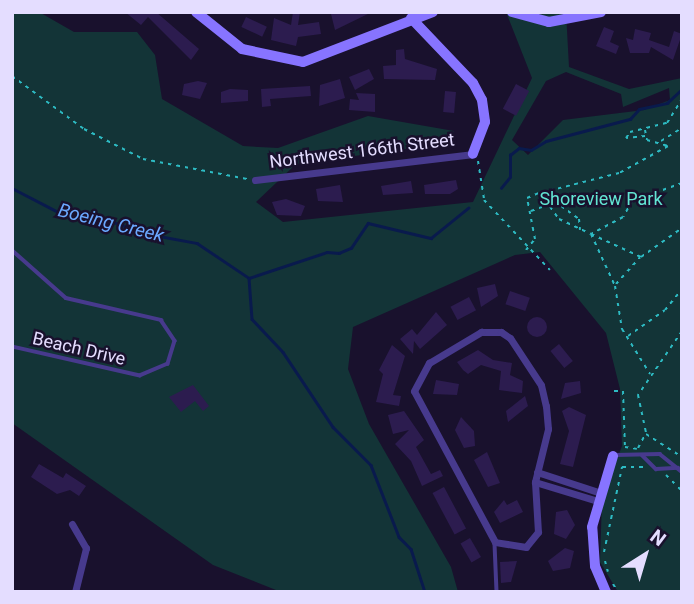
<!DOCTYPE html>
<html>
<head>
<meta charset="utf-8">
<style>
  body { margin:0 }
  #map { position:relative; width:694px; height:604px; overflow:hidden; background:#19112d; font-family:Roboto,sans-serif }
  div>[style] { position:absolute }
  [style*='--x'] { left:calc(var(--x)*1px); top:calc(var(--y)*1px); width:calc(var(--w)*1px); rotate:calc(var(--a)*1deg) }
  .green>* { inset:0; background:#133437 }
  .stream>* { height:2.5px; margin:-1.25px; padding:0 1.25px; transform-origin:1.25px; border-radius:1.25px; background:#091a4d }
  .building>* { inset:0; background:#2c1c4f; transform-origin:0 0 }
  .round { border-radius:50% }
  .path>* { height:2px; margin-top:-1px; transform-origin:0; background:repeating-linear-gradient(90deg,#2dbbc3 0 3.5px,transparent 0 8.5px) }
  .lane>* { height:3.5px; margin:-1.75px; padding:0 1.75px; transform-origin:1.75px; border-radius:1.75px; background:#473a8d }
  .street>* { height:7px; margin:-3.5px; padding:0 3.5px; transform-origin:3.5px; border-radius:3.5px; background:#473a8d }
  .secondary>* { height:10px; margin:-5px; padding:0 5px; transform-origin:5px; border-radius:5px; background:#8774ff }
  span { translate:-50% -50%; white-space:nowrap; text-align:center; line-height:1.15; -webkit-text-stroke:5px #19112d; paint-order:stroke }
  .street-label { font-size:18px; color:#e4ddff }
  .park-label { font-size:18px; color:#62e5d3 }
  .water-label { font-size:19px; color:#6ba9ff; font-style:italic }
  .frame { position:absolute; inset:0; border:14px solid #e4ddff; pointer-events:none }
  .north { position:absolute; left:610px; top:520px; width:70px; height:70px; -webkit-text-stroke:5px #19112d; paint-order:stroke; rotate:37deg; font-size:19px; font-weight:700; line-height:28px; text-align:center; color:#e4ddff }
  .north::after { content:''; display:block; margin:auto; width:24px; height:32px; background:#e4ddff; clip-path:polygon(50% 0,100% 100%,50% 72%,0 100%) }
</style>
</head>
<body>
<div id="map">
  <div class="green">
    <i style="clip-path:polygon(evenodd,12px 12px,39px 12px,74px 32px,137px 32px,155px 55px,162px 99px,243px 146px,278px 148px,368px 116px,454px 131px,449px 143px,296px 164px,256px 202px,283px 222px,473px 202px,532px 78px,506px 12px,566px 12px,569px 67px,629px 89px,682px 78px,682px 592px,618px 592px,600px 562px,602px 499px,622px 446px,620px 389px,606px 333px,540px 252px,515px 255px,353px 327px,348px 369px,369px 424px,451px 567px,458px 592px,281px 592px,213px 565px,12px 423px,12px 12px,566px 72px,621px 94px,623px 107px,669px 88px,670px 100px,644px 110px,563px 120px,528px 155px,512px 140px,546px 81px,566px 72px)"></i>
  </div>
  <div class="stream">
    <i style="--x:12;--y:188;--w:59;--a:27.4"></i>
    <i style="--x:64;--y:215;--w:23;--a:-5"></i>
    <i style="--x:87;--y:213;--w:65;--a:19"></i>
    <i style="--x:148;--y:234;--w:50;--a:10.4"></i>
    <i style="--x:197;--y:243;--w:63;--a:33.9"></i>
    <i style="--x:249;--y:278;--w:82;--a:-18.4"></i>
    <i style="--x:327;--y:252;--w:12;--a:5"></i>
    <i style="--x:339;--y:253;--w:13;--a:-23"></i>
    <i style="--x:351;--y:248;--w:30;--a:-56"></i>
    <i style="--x:368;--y:223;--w:65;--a:13.4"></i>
    <i style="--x:431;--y:238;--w:48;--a:-39"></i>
    <i style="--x:501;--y:188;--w:14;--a:-51"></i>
    <i style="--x:510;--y:177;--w:22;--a:-90"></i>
    <i style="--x:510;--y:155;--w:11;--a:-38"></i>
    <i style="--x:519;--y:148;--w:12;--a:9"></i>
    <i style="--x:531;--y:150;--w:17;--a:-31"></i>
    <i style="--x:546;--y:141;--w:87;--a:-14.7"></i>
    <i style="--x:630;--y:119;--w:13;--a:-48"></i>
    <i style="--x:639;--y:109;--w:29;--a:-12"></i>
    <i style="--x:667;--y:103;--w:21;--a:-43"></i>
    <i style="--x:249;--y:278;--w:41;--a:85.8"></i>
    <i style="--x:252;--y:319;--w:45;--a:46.8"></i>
    <i style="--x:283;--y:352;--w:90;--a:56.3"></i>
    <i style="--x:333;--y:427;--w:54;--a:45"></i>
    <i style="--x:371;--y:465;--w:77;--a:68.7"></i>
    <i style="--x:399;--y:537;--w:17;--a:45"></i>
    <i style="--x:411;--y:549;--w:45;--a:72"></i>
  </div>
  <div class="building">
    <i style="clip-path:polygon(125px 12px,156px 12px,199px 49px,191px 60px,148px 17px,141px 25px)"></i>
    <i style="clip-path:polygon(293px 12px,300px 12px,298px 25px,319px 22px,321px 34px,298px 37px,296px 46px,271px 40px,274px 18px,291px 25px)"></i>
    <i style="clip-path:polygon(372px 12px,335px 30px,331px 14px,336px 12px)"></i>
    <i style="left:246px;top:17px;width:23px;height:11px;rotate:25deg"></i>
    <i style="clip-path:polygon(604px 27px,614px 31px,610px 42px,619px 46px,616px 54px,596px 46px)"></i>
    <i style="clip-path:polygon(635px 29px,651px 33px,649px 40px,669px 47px,674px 31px,682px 34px,673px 60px,651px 47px,649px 53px,630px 53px,626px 38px,633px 40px)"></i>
    <i style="clip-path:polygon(404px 49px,405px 59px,437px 69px,435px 80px,384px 79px,383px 66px,396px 65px,396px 50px)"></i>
    <i style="clip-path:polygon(369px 69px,374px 79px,355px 90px,349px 77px)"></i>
    <i style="clip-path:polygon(340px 79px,345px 98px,319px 106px,320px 85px)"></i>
    <i style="clip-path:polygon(198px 81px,207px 83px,200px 99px,182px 95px,184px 84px)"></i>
    <i style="left:516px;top:84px;width:15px;height:28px;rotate:28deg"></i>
    <i style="clip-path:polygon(310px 86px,311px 96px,270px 99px,271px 106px,262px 107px,261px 89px)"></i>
    <i style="clip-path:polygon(230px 89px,248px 90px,248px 101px,221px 103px,221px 92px)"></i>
    <i style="left:445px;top:91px;width:11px;height:21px;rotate:5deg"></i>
    <i style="clip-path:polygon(356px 93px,375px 94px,375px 112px,349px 110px,350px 99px,359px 100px)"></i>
    <i style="clip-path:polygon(456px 180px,458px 189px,450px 194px,425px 194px,424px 185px)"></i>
    <i style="clip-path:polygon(411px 181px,413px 193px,383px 195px,381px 186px)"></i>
    <i style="clip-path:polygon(340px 185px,343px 202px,318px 201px,316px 189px)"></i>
    <i style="clip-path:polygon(286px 199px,305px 206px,301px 216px,277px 215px,272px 202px)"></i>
    <i style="clip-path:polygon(495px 284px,498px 296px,481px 307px,477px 288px)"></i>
    <i style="left:510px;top:291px;width:21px;height:14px;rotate:19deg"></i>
    <i style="left:469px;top:297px;width:15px;height:21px;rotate:62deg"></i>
    <i style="clip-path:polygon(436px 312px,447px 325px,420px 349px,414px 341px,413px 354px,400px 339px,412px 329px,417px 335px)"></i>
    <i class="round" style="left:527px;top:317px;width:20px;height:20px"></i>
    <i style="left:559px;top:344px;width:22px;height:11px;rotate:51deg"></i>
    <i style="clip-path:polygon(392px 345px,405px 356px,393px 395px,401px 396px,399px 406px,376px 402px,383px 374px,379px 370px)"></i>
    <i style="clip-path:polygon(478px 350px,493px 360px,512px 363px,510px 375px,523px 381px,522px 393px,499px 390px,501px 371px,481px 365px,468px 374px,463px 370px,457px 362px)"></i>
    <i style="clip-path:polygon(436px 380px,459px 384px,457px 395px,433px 394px)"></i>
    <i style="clip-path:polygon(580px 381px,581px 393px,561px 399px,565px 383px)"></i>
    <i style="clip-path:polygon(193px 385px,209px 406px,203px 411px,195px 401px,181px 412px,169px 397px)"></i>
    <i style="clip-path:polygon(525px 396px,528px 406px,508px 422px,506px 411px)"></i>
    <i style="clip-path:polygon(569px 407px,586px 415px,573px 467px,560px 464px,569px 431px,562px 411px)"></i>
    <i style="clip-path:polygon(404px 411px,424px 440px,416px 447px,431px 474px,440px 470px,443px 476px,422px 486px,411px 461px,395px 444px,409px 430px,393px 434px,388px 415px)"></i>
    <i style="clip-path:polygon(461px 417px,474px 431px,475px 446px,464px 448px,455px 430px)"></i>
    <i style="clip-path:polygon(487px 452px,500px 483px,488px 487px,474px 460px)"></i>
    <i style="clip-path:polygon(39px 464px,63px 478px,66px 473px,86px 486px,79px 496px,70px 490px,57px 494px,31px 477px)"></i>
    <i style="left:444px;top:487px;width:47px;height:13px;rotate:62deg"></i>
    <i style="clip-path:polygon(504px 500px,507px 505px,517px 500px,523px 512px,500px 523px,494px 512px)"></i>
    <i style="clip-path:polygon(567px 510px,575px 525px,566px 539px,554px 534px,556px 512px)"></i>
    <i style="left:470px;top:538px;width:22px;height:11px;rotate:60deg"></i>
    <i style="clip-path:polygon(565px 548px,574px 551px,570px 568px,553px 571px,548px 561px)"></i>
    <i style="clip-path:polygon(517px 561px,511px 582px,501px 583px,500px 562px)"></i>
  </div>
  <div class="path">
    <i style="--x:12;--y:76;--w:89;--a:36.4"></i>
    <i style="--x:84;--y:129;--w:66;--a:27"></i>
    <i style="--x:143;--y:159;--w:106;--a:10.9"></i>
    <i style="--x:645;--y:130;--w:10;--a:79"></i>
    <i style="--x:647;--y:140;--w:22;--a:16"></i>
    <i style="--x:668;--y:146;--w:56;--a:151.1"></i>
    <i style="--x:619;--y:173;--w:81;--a:165.8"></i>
    <i style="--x:540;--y:193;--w:32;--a:54"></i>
    <i style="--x:559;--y:219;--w:35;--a:25"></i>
    <i style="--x:591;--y:234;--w:57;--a:65.2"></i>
    <i style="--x:615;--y:286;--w:44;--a:80.8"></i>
    <i style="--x:622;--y:329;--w:53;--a:58.1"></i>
    <i style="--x:645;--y:136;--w:19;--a:174"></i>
    <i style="--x:626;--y:138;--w:7;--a:-56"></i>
    <i style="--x:630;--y:132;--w:38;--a:-14"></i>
    <i style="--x:667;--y:123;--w:28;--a:-58"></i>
    <i style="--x:661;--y:141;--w:25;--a:-32"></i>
    <i style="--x:478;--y:161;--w:39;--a:81"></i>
    <i style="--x:484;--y:200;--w:96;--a:46.7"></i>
    <i style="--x:682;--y:183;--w:53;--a:160.2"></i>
    <i style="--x:632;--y:201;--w:18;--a:119"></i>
    <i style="--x:623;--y:217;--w:36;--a:152"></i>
    <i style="--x:591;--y:234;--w:55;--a:24.7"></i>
    <i style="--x:641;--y:257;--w:50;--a:-35.3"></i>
    <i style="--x:561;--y:206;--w:22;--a:36"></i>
    <i style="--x:579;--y:219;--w:11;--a:85"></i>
    <i style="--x:531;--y:211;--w:15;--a:-20"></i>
    <i style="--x:526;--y:250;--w:14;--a:-51"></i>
    <i style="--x:535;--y:239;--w:42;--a:-101"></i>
    <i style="--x:527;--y:198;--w:13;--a:-23"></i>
    <i style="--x:616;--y:284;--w:36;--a:-48"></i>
    <i style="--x:682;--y:331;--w:78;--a:124.5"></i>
    <i style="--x:638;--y:395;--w:40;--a:78"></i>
    <i style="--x:646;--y:434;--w:43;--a:32.6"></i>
    <i style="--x:628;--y:336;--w:45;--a:-35.1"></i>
    <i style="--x:665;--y:310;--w:27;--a:-51"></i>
    <i style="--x:614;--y:391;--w:9;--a:0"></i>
    <i style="--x:623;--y:391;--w:58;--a:88"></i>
    <i style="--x:625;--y:447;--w:12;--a:9"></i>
    <i style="--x:638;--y:448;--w:15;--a:-62"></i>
    <i style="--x:666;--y:475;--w:23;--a:45"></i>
    <i style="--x:682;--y:501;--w:2;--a:90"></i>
    <i style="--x:682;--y:513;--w:7;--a:90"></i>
    <i style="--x:604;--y:552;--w:87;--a:-78"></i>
    <i style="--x:622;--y:467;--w:23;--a:0"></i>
    <i style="--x:605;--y:561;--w:11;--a:75"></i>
    <i style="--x:613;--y:584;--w:9;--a:58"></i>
    <i style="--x:681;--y:592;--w:1;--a:-45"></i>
  </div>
  <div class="lane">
    <i style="--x:12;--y:250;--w:72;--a:41.6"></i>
    <i style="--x:66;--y:298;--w:98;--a:13"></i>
    <i style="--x:161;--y:320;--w:25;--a:56"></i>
    <i style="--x:175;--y:341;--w:24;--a:107"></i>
    <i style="--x:168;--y:364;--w:30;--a:157"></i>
    <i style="--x:140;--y:376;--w:131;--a:-167.2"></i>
    <i style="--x:615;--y:455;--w:45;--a:-1.3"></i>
    <i style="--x:660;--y:454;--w:28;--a:39"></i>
    <i style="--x:642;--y:455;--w:20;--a:45"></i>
    <i style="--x:656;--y:469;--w:22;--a:-3"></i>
    <i style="--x:495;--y:544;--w:48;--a:87.6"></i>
  </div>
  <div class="street">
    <i style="--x:255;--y:180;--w:220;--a:-6.8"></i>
    <i style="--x:481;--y:332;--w:20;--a:0"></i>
    <i style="--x:501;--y:332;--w:11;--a:34"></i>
    <i style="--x:510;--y:338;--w:56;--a:56.6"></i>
    <i style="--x:541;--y:385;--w:22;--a:77"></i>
    <i style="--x:546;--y:406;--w:23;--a:85"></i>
    <i style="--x:548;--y:429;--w:55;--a:103.8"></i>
    <i style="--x:535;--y:482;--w:50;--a:86.6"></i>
    <i style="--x:538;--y:532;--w:19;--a:129"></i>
    <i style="--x:526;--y:547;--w:31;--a:-171"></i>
    <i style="--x:495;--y:542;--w:171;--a:-118.2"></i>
    <i style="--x:414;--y:391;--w:32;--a:-62"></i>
    <i style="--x:429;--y:363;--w:61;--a:-30.8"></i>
    <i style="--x:537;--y:472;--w:67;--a:18.2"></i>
    <i style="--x:535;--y:482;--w:66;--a:16.8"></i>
    <i style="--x:72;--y:524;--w:28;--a:60"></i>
    <i style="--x:86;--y:548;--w:45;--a:104"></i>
  </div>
  <div class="secondary">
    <i style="--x:196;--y:12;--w:59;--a:38.8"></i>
    <i style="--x:242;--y:49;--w:62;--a:12"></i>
    <i style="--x:303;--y:62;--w:139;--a:-21"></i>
    <i style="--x:512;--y:12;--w:38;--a:15"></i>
    <i style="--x:549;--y:22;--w:53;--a:-10.9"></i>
    <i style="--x:411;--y:18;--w:90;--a:46.4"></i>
    <i style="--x:473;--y:83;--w:19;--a:62"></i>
    <i style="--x:482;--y:100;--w:22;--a:82"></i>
    <i style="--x:485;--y:122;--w:34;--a:111"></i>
    <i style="--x:606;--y:592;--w:28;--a:-113"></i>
    <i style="--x:595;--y:566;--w:39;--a:-94"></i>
    <i style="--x:592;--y:527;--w:74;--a:-73.5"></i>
  </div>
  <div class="street-label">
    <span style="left:362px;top:151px;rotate:-7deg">Northwest 166th Street</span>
    <span style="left:79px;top:349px;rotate:13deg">Beach Drive</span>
  </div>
  <div class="park-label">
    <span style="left:601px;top:199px">Shoreview Park</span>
  </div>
  <div class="water-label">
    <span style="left:111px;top:223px;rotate:14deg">Boeing Creek</span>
  </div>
  <div class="frame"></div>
  <div class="north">N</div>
</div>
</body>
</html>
